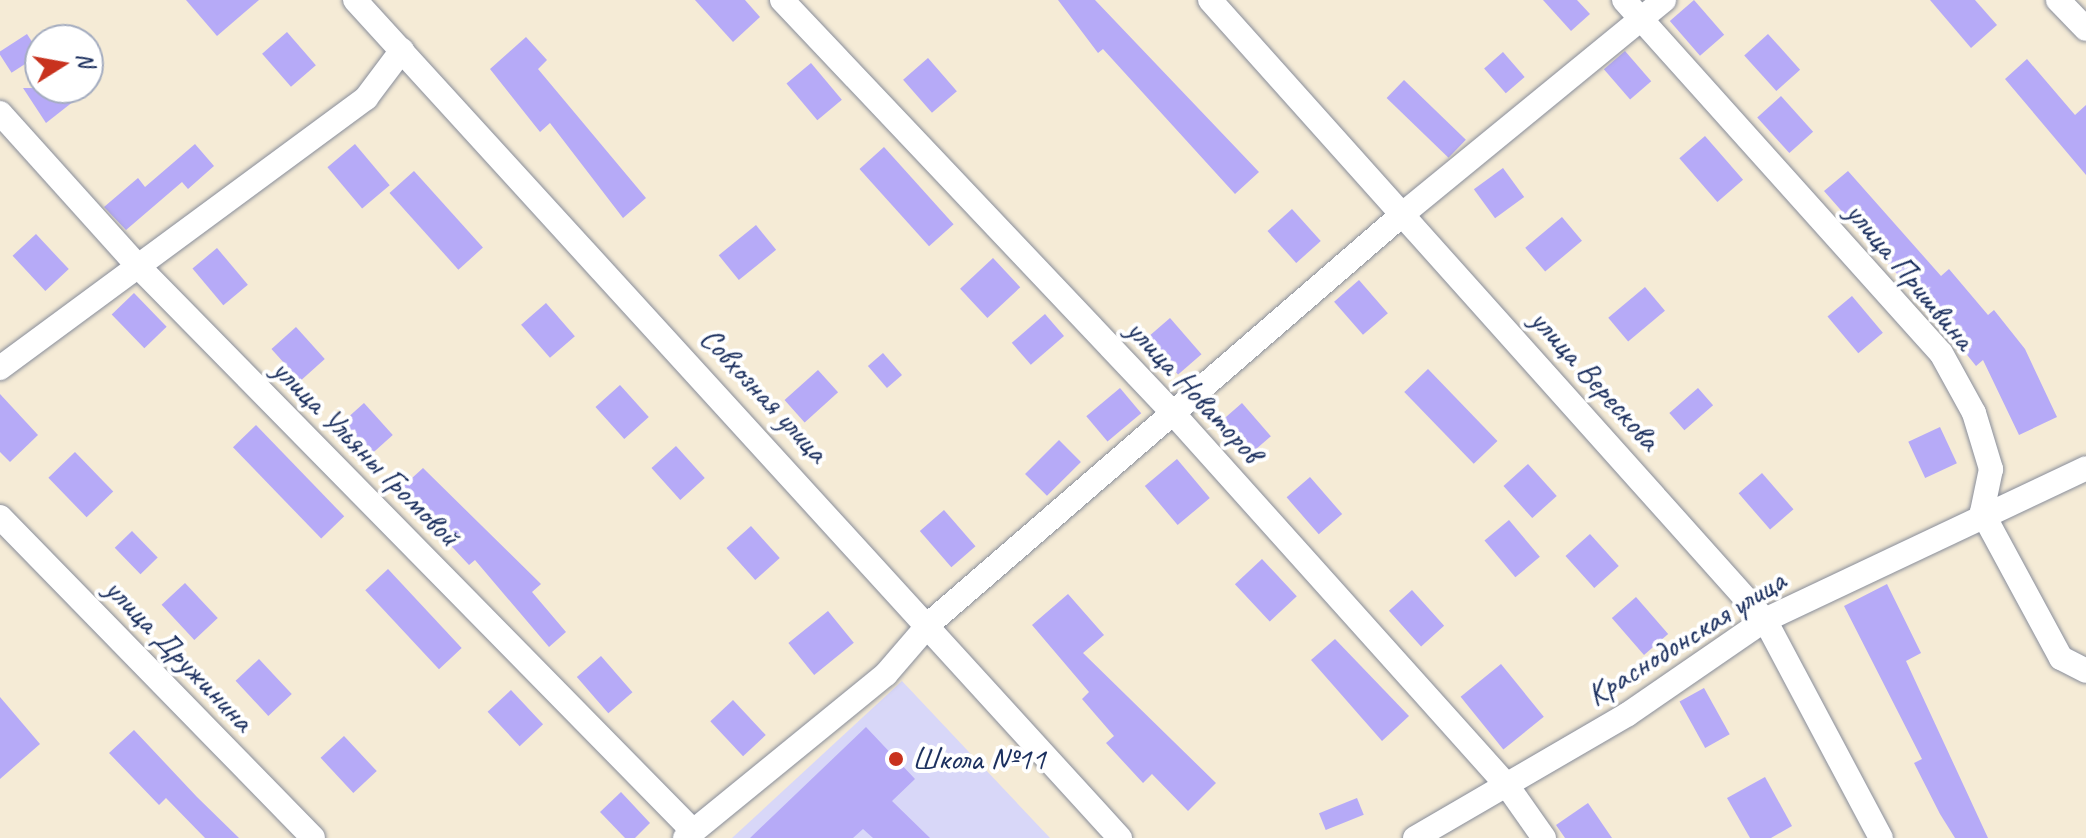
<!DOCTYPE html>
<html>
<head>
<meta charset="utf-8">
<style>
  body { margin:0 }
  #map { position:relative; width:2086px; height:838px; overflow:hidden; background:#f5ebd6; font-family:Caveat,sans-serif }
  div>[style] { position:absolute }
  [style*='--x'] { left:calc(var(--x)*1px); top:calc(var(--y)*1px); width:calc(var(--w)*1px); rotate:calc(var(--a)*1deg) }
  .built>* { inset:0; background:#d8d7f8 }
  .building>* { inset:0; background:#b6aaf7; transform-origin:0 0 }
  .roads { filter:drop-shadow(0 0 2px #888d9a) drop-shadow(0 0 2px #888d9a) }
  .street>* { height:24px; margin:-12px; padding:0 12px; transform-origin:12px; border-radius:12px; background:#fff }
  .dots>* { width:22px; height:22px; translate:-50% -50%; box-sizing:border-box; border:4px solid #fff; border-radius:50% }
  span { translate:-50% -50%; white-space:nowrap; text-align:center; line-height:1.15; -webkit-text-stroke:8px #fff; paint-order:stroke }
  .street-label { font-size:32px; color:#1b2f5e }
  .poi-label { font-size:32px; color:#1b2f5e }
  .left { translate:0 -50%; text-align:left }
  .north { position:absolute; left:24px; top:24px; width:80px; height:80px; box-sizing:border-box; background:#fff; border:2px solid #a4acbf; border-radius:50%; rotate:79deg; font-size:22px; font-weight:700; line-height:32px; text-align:center; color:#1b2f5e }
  .north::after { content:''; display:block; margin:auto; width:28px; height:36px; background:#c8321e; clip-path:polygon(50% 0,100% 100%,50% 72%,0 100%) }
</style>
</head>
<body>
<div id="map">
  <div class="built">
    <i style="clip-path:polygon(902px 681px,1050px 838px,732px 838px)"></i>
  </div>
  <div class="building">
    <i style="clip-path:polygon(186px 0,259px 0,217px 36px)"></i>
    <i style="clip-path:polygon(695px 0,745px 0,760px 17px,733px 42px)"></i>
    <i style="clip-path:polygon(1058px 0,1095px 0,1259px 172px,1235px 194px,1103px 49px,1098px 53px)"></i>
    <i style="clip-path:polygon(1543px 0,1577px 0,1590px 14px,1571px 31px)"></i>
    <i style="left:1694px;top:0;width:46px;height:32px;rotate:49deg"></i>
    <i style="clip-path:polygon(1930px 0,1975px 0,1997px 25px,1971px 48px)"></i>
    <i style="left:287px;top:32px;width:44px;height:33px;rotate:49deg"></i>
    <i style="left:27px;top:34px;width:24px;height:34px;rotate:57deg"></i>
    <i style="left:1768px;top:34px;width:48px;height:32px;rotate:48deg"></i>
    <i style="clip-path:polygon(526px 37px,547px 60px,538px 69px,646px 198px,623px 218px,550px 123px,540px 132px,490px 69px)"></i>
    <i style="left:1625px;top:51px;width:40px;height:28px;rotate:49deg"></i>
    <i style="left:1503px;top:52px;width:33px;height:25px;rotate:49deg"></i>
    <i style="left:928px;top:58px;width:44px;height:33px;rotate:49deg"></i>
    <i style="clip-path:polygon(2027px 59px,2075px 115px,2086px 105px,2086px 175px,2005px 79px)"></i>
    <i style="left:811px;top:63px;width:48px;height:32px;rotate:50deg"></i>
    <i style="left:1404px;top:80px;width:86px;height:25px;rotate:44deg"></i>
    <i style="clip-path:polygon(23px 88px,64px 88px,74px 101px,46px 123px)"></i>
    <i style="left:1781px;top:96px;width:48px;height:32px;rotate:48deg"></i>
    <i style="left:1705px;top:136px;width:58px;height:34px;rotate:49deg"></i>
    <i style="clip-path:polygon(195px 144px,214px 166px,188px 189px,182px 182px,126px 230px,104px 207px,138px 178px,145px 187px)"></i>
    <i style="left:355px;top:144px;width:54px;height:36px;rotate:50deg"></i>
    <i style="left:884px;top:147px;width:104px;height:33px;rotate:48deg"></i>
    <i style="left:1503px;top:168px;width:36px;height:36px;rotate:54deg"></i>
    <i style="left:414px;top:171px;width:103px;height:33px;rotate:48deg"></i>
    <i style="clip-path:polygon(1848px 171px,1941px 276px,1949px 269px,1988px 315px,1994px 310px,2025px 349px,2057px 417px,2019px 435px,1983px 360px,1976px 366px,1956px 341px,1963px 335px,1913px 276px,1905px 283px,1824px 191px)"></i>
    <i style="left:1292px;top:209px;width:43px;height:33px;rotate:48deg"></i>
    <i style="left:1562px;top:217px;width:31px;height:48px;rotate:50deg"></i>
    <i style="left:756px;top:225px;width:32px;height:48px;rotate:51deg"></i>
    <i style="left:36px;top:234px;width:48px;height:32px;rotate:47deg"></i>
    <i style="left:217px;top:248px;width:48px;height:32px;rotate:50deg"></i>
    <i style="left:993px;top:258px;width:40px;height:45px;rotate:47deg"></i>
    <i style="left:1359px;top:280px;width:44px;height:33px;rotate:49deg"></i>
    <i style="left:1645px;top:287px;width:31px;height:48px;rotate:50deg"></i>
    <i style="left:134px;top:293px;width:47px;height:31px;rotate:46deg"></i>
    <i style="left:1852px;top:296px;width:48px;height:32px;rotate:50deg"></i>
    <i style="left:546px;top:303px;width:44px;height:33px;rotate:49deg"></i>
    <i style="left:1045px;top:314px;width:29px;height:44px;rotate:49deg"></i>
    <i style="left:1170px;top:318px;width:48px;height:31px;rotate:49deg"></i>
    <i style="left:296px;top:327px;width:43px;height:33px;rotate:48deg"></i>
    <i style="left:883px;top:353px;width:29px;height:20px;rotate:49deg"></i>
    <i style="left:1428px;top:369px;width:100px;height:33px;rotate:46deg"></i>
    <i style="left:818px;top:370px;width:30px;height:45px;rotate:48deg"></i>
    <i style="left:620px;top:385px;width:43px;height:33px;rotate:48deg"></i>
    <i style="left:1120px;top:388px;width:33px;height:44px;rotate:50deg"></i>
    <i style="left:1698px;top:388px;width:23px;height:38px;rotate:49deg"></i>
    <i style="clip-path:polygon(0 394px,38px 435px,10px 462px,0 452px)"></i>
    <i style="left:364px;top:403px;width:43px;height:33px;rotate:48deg"></i>
    <i style="left:1242px;top:403px;width:44px;height:33px;rotate:49deg"></i>
    <i style="left:256px;top:425px;width:127px;height:32px;rotate:46deg"></i>
    <i style="left:1940px;top:427px;width:40px;height:35px;rotate:65deg"></i>
    <i style="left:1059px;top:440px;width:31px;height:48px;rotate:45deg"></i>
    <i style="left:676px;top:446px;width:43px;height:33px;rotate:48deg"></i>
    <i style="left:75px;top:452px;width:55px;height:37px;rotate:46deg"></i>
    <i style="left:1177px;top:459px;width:51px;height:42px;rotate:50deg"></i>
    <i style="left:1528px;top:464px;width:43px;height:33px;rotate:48deg"></i>
    <i style="clip-path:polygon(423px 468px,541px 584px,532px 592px,566px 632px,549px 647px,475px 560px,469px 565px,399px 490px)"></i>
    <i style="left:1762px;top:473px;width:48px;height:31px;rotate:49deg"></i>
    <i style="left:1310px;top:477px;width:49px;height:31px;rotate:49deg"></i>
    <i style="left:944px;top:510px;width:48px;height:32px;rotate:49deg"></i>
    <i style="left:1509px;top:520px;width:48px;height:32px;rotate:50deg"></i>
    <i style="left:751px;top:526px;width:43px;height:33px;rotate:48deg"></i>
    <i style="left:132px;top:531px;width:37px;height:24px;rotate:46deg"></i>
    <i style="left:1590px;top:534px;width:43px;height:33px;rotate:48deg"></i>
    <i style="left:1262px;top:559px;width:51px;height:37px;rotate:47deg"></i>
    <i style="left:388px;top:569px;width:108px;height:31px;rotate:47deg"></i>
    <i style="left:185px;top:583px;width:48px;height:32px;rotate:47deg"></i>
    <i style="clip-path:polygon(1887px 584px,1921px 653px,1906px 661px,1988px 838px,1955px 838px,1940px 814px,1914px 763px,1922px 759px,1844px 606px)"></i>
    <i style="left:1412px;top:590px;width:48px;height:31px;rotate:48deg"></i>
    <i style="clip-path:polygon(1068px 594px,1104px 635px,1083px 653px,1216px 783px,1188px 811px,1152px 774px,1143px 783px,1106px 743px,1114px 736px,1082px 699px,1089px 692px,1032px 625px)"></i>
    <i style="left:1636px;top:597px;width:49px;height:32px;rotate:49deg"></i>
    <i style="left:828px;top:611px;width:41px;height:51px;rotate:51deg"></i>
    <i style="clip-path:polygon(1335px 639px,1409px 716px,1382px 741px,1311px 660px)"></i>
    <i style="left:601px;top:656px;width:48px;height:32px;rotate:49deg"></i>
    <i style="left:259px;top:659px;width:48px;height:32px;rotate:47deg"></i>
    <i style="left:1501px;top:664px;width:68px;height:52px;rotate:51deg"></i>
    <i style="left:1704px;top:688px;width:53px;height:28px;rotate:61deg"></i>
    <i style="left:511px;top:690px;width:47px;height:32px;rotate:47deg"></i>
    <i style="clip-path:polygon(0 697px,40px 744px,0 779px)"></i>
    <i style="left:733px;top:700px;width:48px;height:31px;rotate:47deg"></i>
    <i style="clip-path:polygon(866px 727px,915px 779px,892px 801px,930px 838px,873px 838px,863px 829px,853px 838px,750px 838px)"></i>
    <i style="clip-path:polygon(134px 730px,197px 797px,239px 838px,205px 838px,166px 798px,159px 805px,109px 753px)"></i>
    <i style="left:344px;top:736px;width:48px;height:32px;rotate:47deg"></i>
    <i style="clip-path:polygon(1765px 777px,1792px 826px,1771px 838px,1750px 838px,1727px 798px)"></i>
    <i style="clip-path:polygon(621px 792px,650px 823px,635px 838px,625px 838px,600px 812px)"></i>
    <i style="left:1357px;top:798px;width:18px;height:41px;rotate:68deg"></i>
    <i style="clip-path:polygon(1588px 803px,1612px 838px,1565px 838px,1556px 825px)"></i>
  </div>
  <div class="roads">
    <div class="street">
      <i style="--x:355;--y:0;--w:1135;--a:47.61"></i>
      <i style="--x:782;--y:0;--w:567;--a:46.57"></i>
      <i style="--x:1172;--y:412;--w:500;--a:48.1"></i>
      <i style="--x:1506;--y:784;--w:66;--a:54.9"></i>
      <i style="--x:1210;--y:0;--w:832;--a:48.17"></i>
      <i style="--x:1765;--y:620;--w:247;--a:62"></i>
      <i style="--x:1624;--y:0;--w:474;--a:48.1"></i>
      <i style="--x:1941;--y:353;--w:68;--a:61.2"></i>
      <i style="--x:1974;--y:413;--w:59;--a:73.1"></i>
      <i style="--x:1991;--y:469;--w:44;--a:101.8"></i>
      <i style="--x:1982;--y:512;--w:166;--a:61.6"></i>
      <i style="--x:2061;--y:658;--w:28;--a:27"></i>
      <i style="--x:2058;--y:0;--w:40;--a:46"></i>
      <i style="--x:0;--y:113;--w:200;--a:48"></i>
      <i style="--x:134;--y:262;--w:798;--a:45.51"></i>
      <i style="--x:0;--y:368;--w:455;--a:-36.4"></i>
      <i style="--x:366;--y:98;--w:60;--a:-53.1"></i>
      <i style="--x:0;--y:517;--w:448;--a:45.7"></i>
      <i style="--x:685;--y:838;--w:259;--a:-39.2"></i>
      <i style="--x:886;--y:674;--w:67;--a:-49.2"></i>
      <i style="--x:930;--y:623;--w:627;--a:-40.86"></i>
      <i style="--x:1404;--y:213;--w:336;--a:-39.3"></i>
      <i style="--x:1415;--y:838;--w:246;--a:-30.2"></i>
      <i style="--x:1628;--y:714;--w:166;--a:-34.5"></i>
      <i style="--x:1765;--y:620;--w:355;--a:-25.3"></i>
    </div>
  </div>
  <div class="dots">
    <i style="left:896px;top:759px;background:#c8321e"></i>
  </div>
  <div class="street-label">
    <span style="left:1910px;top:276px;rotate:50deg">улица Пришвина</span>
    <span style="left:1595px;top:380px;rotate:48deg">улица Верескова</span>
    <span style="left:1194px;top:391px;rotate:47deg">улица Новаторов</span>
    <span style="left:764px;top:395px;rotate:47deg">Совхозная улица</span>
    <span style="left:366px;top:453px;rotate:45deg">улица Ульяны Громовой</span>
    <span style="left:1686px;top:638px;rotate:-32deg">Краснодонская улица</span>
    <span style="left:179px;top:655px;rotate:46deg">улица Дружинина</span>
  </div>
  <div class="poi-label">
    <span class="left" style="left:912px;top:759px">Школа №11</span>
  </div>
  <div class="north">N</div>
</div>
</body>
</html>
